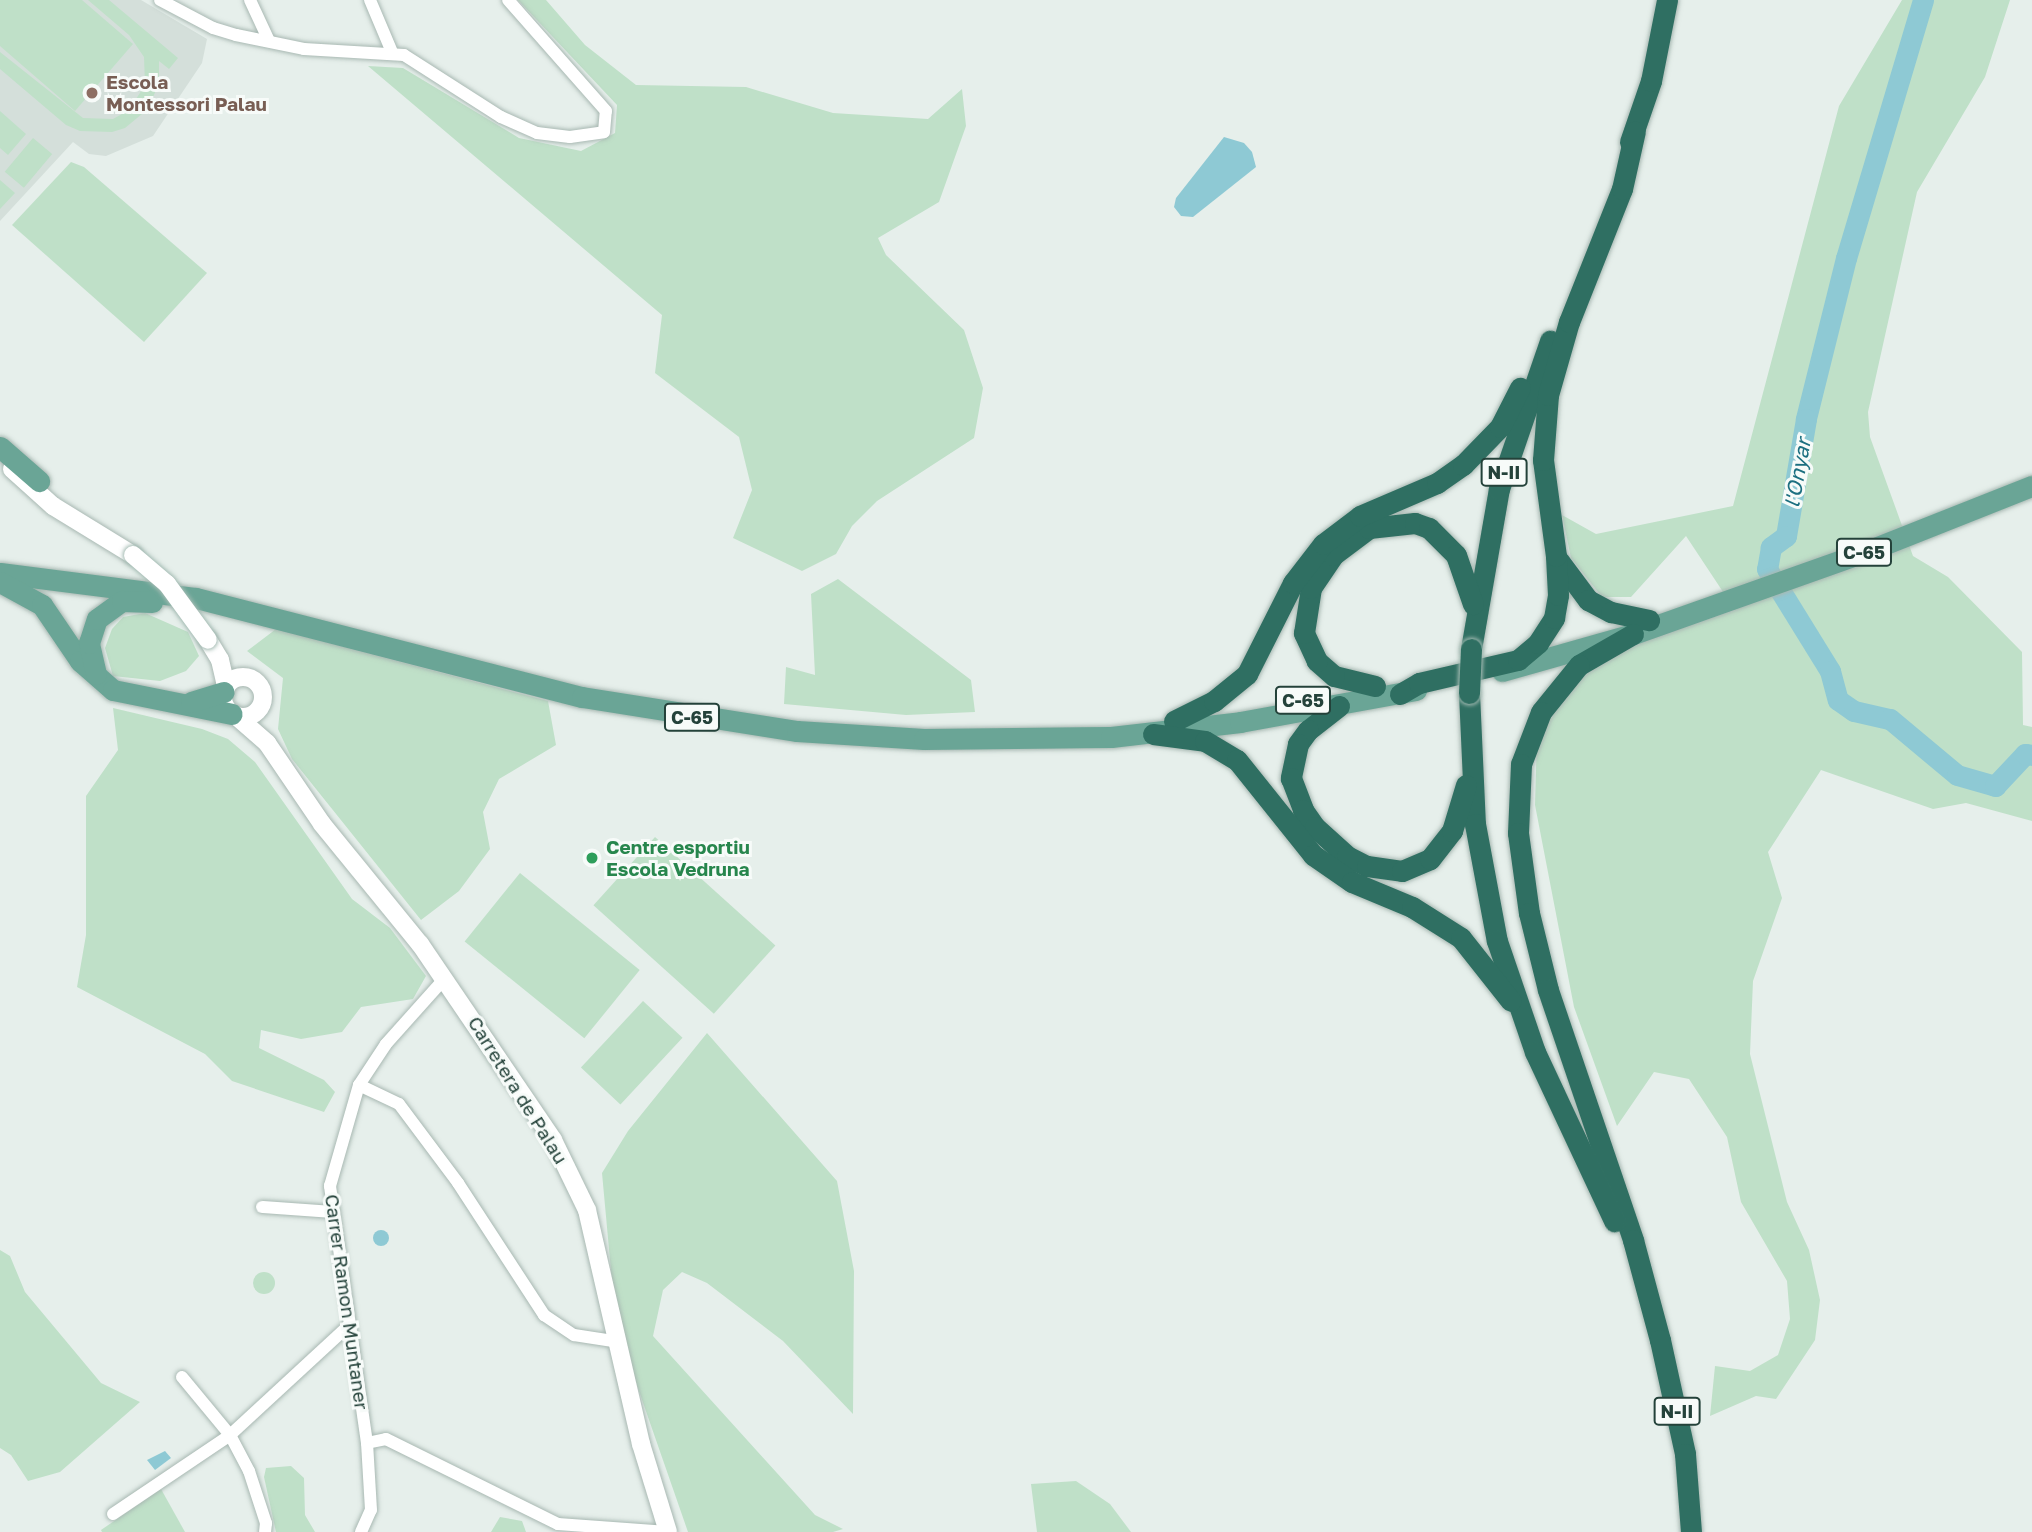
<!DOCTYPE html>
<html>
<head>
<meta charset="utf-8">
<style>
  body { margin:0 }
  #map { position:relative; width:2032px; height:1532px; overflow:hidden; background:#e6efeb; font-family:"Golos Text",sans-serif }
  div>[style] { position:absolute }
  [style*='--x'] { left:calc(var(--x)*1px); top:calc(var(--y)*1px); width:calc(var(--w)*1px); rotate:calc(var(--a)*1deg) }
  .built>* { inset:0; background:#d4dfda }
  .green>* { inset:0; background:#bfe0c8; transform-origin:0 0 }
  .round { border-radius:50% }
  .water>* { inset:0; background:#8ec9d4 }
  .river>* { height:21px; margin:-10.5px; padding:0 10.5px; transform-origin:10.5px; border-radius:10.5px; background:#8ec9d4 }
  .roads { filter:drop-shadow(0 0 2px #a8b8b2) drop-shadow(0 0 2px #a8b8b2) }
  .street>* { height:12px; margin:-6px; padding:0 6px; transform-origin:6px; border-radius:6px; background:#fff }
  .secondary>* { height:18px; margin:-9px; padding:0 9px; transform-origin:9px; border-radius:9px; background:#fff }
  .secondary>.ring { margin:-9px; padding:0; box-sizing:content-box; background:none; border:18px solid #fff; border-radius:50% }
  .primary>* { height:21px; margin:-10.5px; padding:0 10.5px; transform-origin:10.5px; border-radius:10.5px; background:#6aa596 }
  .highway>* { height:21px; margin:-10.5px; padding:0 10.5px; transform-origin:10.5px; border-radius:10.5px; background:#2f6f62 }
  .bridges { filter:drop-shadow(0 0 2px #a4bbb3) drop-shadow(0 0 2px #a4bbb3) }
  .secondary-bridge>* { height:18px; margin:-9px; padding:0 9px; transform-origin:9px; border-radius:9px; background:#fff }
  .highway-bridge>* { height:21px; margin:-10.5px; padding:0 10.5px; transform-origin:10.5px; border-radius:10.5px; background:#2f6f62 }
  .dots>* { width:19px; height:19px; translate:-50% -50%; box-sizing:border-box; border:4px solid #f7fbf9; border-radius:50% }
  span { translate:-50% -50%; white-space:nowrap; text-align:center; line-height:1.15; -webkit-text-stroke:6px #f7fbf9; paint-order:stroke }
  .shield-label span { padding:2px 5px; background:#f7fbf9; border:2px solid; border-radius:5px; -webkit-text-stroke-width:0 }
  .shield-label { font-size:18px; color:#24423a; font-weight:700 }
  .education-label { font-size:19px; color:#785e54; font-weight:700 }
  .left { translate:0 -50%; text-align:left }
  .leisure-label { font-size:19px; color:#27864d; font-weight:700 }
  .street-label { font-size:19px; color:#24423a }
  .water-label { font-size:21px; color:#1c6f80; font-style:italic }
</style>
</head>
<body>
<div id="map">
  <div class="built">
    <i style="clip-path:polygon(0 0,141px 0,207px 39px,202px 63px,153px 136px,106px 156px,89px 154px,73px 142px,0 221px)"></i>
  </div>
  <div class="green">
    <i style="clip-path:polygon(0 0,82px 0,133px 44px,75px 111px,0 46px)"></i>
    <i style="clip-path:polygon(88px 0,109px 0,178px 58px,169px 69px,159px 61px,159px 83px,148px 109px,125px 128px,112px 132px,80px 131px,66px 125px,0 69px,0 52px,83px 118px,113px 119px,129px 110px,145px 85px,144px 57px,129px 35px)"></i>
    <i style="clip-path:polygon(518px 0,546px 0,585px 45px,636px 85px,746px 87px,833px 113px,928px 119px,962px 89px,966px 126px,939px 202px,878px 238px,886px 255px,964px 330px,983px 388px,974px 438px,877px 501px,852px 526px,836px 554px,802px 571px,733px 538px,752px 490px,739px 437px,655px 373px,662px 315px,368px 66px,403px 68px,519px 138px,581px 151px,615px 133px,617px 105px)"></i>
    <i style="clip-path:polygon(1902px 0,2010px 0,1985px 77px,1917px 192px,1868px 412px,1870px 437px,1913px 556px,1948px 577px,2022px 652px,2023px 725px,2032px 727px,2032px 821px,1966px 803px,1933px 809px,1821px 770px,1768px 852px,1782px 898px,1753px 981px,1750px 1054px,1787px 1202px,1809px 1250px,1820px 1300px,1815px 1340px,1776px 1399px,1756px 1396px,1710px 1416px,1715px 1366px,1750px 1371px,1778px 1355px,1790px 1319px,1787px 1281px,1741px 1202px,1727px 1137px,1689px 1079px,1654px 1072px,1617px 1126px,1574px 1007px,1535px 805px,1537px 737px,1556px 705px,1590px 668px,1637px 643px,1735px 610px,1686px 536px,1631px 597px,1602px 597px,1571px 558px,1562px 515px,1596px 534px,1733px 506px,1839px 106px)"></i>
    <i style="clip-path:polygon(0 111px,26px 134px,8px 155px,0 148px)"></i>
    <i style="left:33px;top:138px;width:25px;height:44px;rotate:40deg"></i>
    <i style="clip-path:polygon(71px 162px,84px 167px,207px 273px,144px 342px,12px 225px)"></i>
    <i style="clip-path:polygon(0 180px,15px 193px,0 209px)"></i>
    <i style="clip-path:polygon(838px 579px,971px 680px,975px 712px,906px 715px,784px 704px,786px 667px,815px 675px,811px 594px)"></i>
    <i style="clip-path:polygon(145px 613px,188px 632px,199px 656px,186px 671px,160px 681px,113px 676px,105px 648px,112px 629px,123px 617px)"></i>
    <i style="clip-path:polygon(276px 629px,548px 701px,556px 745px,499px 779px,483px 812px,490px 849px,459px 891px,421px 920px,292px 759px,278px 729px,283px 678px,247px 651px)"></i>
    <i style="clip-path:polygon(113px 708px,202px 729px,228px 739px,255px 762px,352px 899px,390px 928px,426px 976px,413px 999px,361px 1007px,342px 1032px,301px 1039px,261px 1030px,259px 1048px,324px 1080px,335px 1092px,324px 1112px,232px 1081px,205px 1054px,77px 987px,86px 935px,86px 796px,118px 750px)"></i>
    <i style="left:655px;top:837px;width:162px;height:92px;rotate:42deg"></i>
    <i style="left:520px;top:873px;width:154px;height:88px;rotate:39deg"></i>
    <i style="left:643px;top:1001px;width:54px;height:91px;rotate:43deg"></i>
    <i style="clip-path:polygon(707px 1033px,837px 1181px,854px 1271px,853px 1414px,783px 1341px,707px 1283px,682px 1272px,663px 1290px,653px 1336px,815px 1515px,843px 1529px,833px 1532px,688px 1532px,616px 1325px,602px 1173px,628px 1131px)"></i>
    <i style="clip-path:polygon(0 1250px,10px 1256px,25px 1292px,101px 1383px,140px 1402px,60px 1472px,28px 1481px,11px 1455px,0 1448px)"></i>
    <i class="round" style="left:253px;top:1272px;width:22px;height:22px"></i>
    <i style="clip-path:polygon(291px 1466px,304px 1478px,305px 1515px,315px 1532px,276px 1532px,264px 1477px,266px 1468px)"></i>
    <i style="clip-path:polygon(1076px 1481px,1110px 1504px,1131px 1532px,1037px 1532px,1031px 1484px)"></i>
    <i style="clip-path:polygon(161px 1489px,185px 1532px,102px 1532px,101px 1530px)"></i>
    <i style="clip-path:polygon(500px 1517px,522px 1521px,526px 1532px,491px 1532px)"></i>
  </div>
  <div class="water">
    <i style="clip-path:polygon(1224px 137px,1244px 143px,1252px 152px,1256px 167px,1193px 217px,1181px 216px,1174px 207px,1176px 198px)"></i>
    <i class="round" style="left:373px;top:1230px;width:16px;height:16px"></i>
    <i style="clip-path:polygon(165px 1451px,171px 1458px,155px 1470px,147px 1460px)"></i>
  </div>
  <div class="river">
    <i style="--x:1923;--y:0;--w:269;--a:106.6"></i>
    <i style="--x:1846;--y:258;--w:166;--a:104"></i>
    <i style="--x:1806;--y:419;--w:119;--a:99.7"></i>
    <i style="--x:1786;--y:536;--w:19;--a:144"></i>
    <i style="--x:1771;--y:547;--w:22;--a:100"></i>
    <i style="--x:1767;--y:569;--w:120;--a:58.3"></i>
    <i style="--x:1830;--y:671;--w:30;--a:75"></i>
    <i style="--x:1838;--y:700;--w:19;--a:35"></i>
    <i style="--x:1854;--y:711;--w:37;--a:13"></i>
    <i style="--x:1890;--y:719;--w:87;--a:39.9"></i>
    <i style="--x:1957;--y:775;--w:40;--a:16"></i>
    <i style="--x:1995;--y:786;--w:44;--a:-46.8"></i>
    <i style="--x:2025;--y:754;--w:7;--a:8"></i>
  </div>
  <div class="roads">
    <div class="street">
      <i style="--x:160;--y:0;--w:60;--a:27.8"></i>
      <i style="--x:213;--y:28;--w:24;--a:17"></i>
      <i style="--x:236;--y:35;--w:69;--a:11.6"></i>
      <i style="--x:304;--y:49;--w:100;--a:3.4"></i>
      <i style="--x:404;--y:55;--w:115;--a:32.6"></i>
      <i style="--x:501;--y:117;--w:39;--a:24"></i>
      <i style="--x:537;--y:133;--w:33;--a:7"></i>
      <i style="--x:570;--y:137;--w:34;--a:-8"></i>
      <i style="--x:604;--y:132;--w:21;--a:-85"></i>
      <i style="--x:606;--y:111;--w:148;--a:-131.4"></i>
      <i style="--x:250;--y:0;--w:45;--a:65.1"></i>
      <i style="--x:370;--y:0;--w:56;--a:67.1"></i>
      <i style="--x:359;--y:1085;--w:44;--a:25.4"></i>
      <i style="--x:399;--y:1104;--w:99;--a:53.2"></i>
      <i style="--x:458;--y:1183;--w:158;--a:56.9"></i>
      <i style="--x:544;--y:1315;--w:36;--a:34"></i>
      <i style="--x:574;--y:1335;--w:46;--a:8.8"></i>
      <i style="--x:262;--y:1207;--w:72;--a:4"></i>
      <i style="--x:182;--y:1377;--w:75;--a:50.4"></i>
      <i style="--x:230;--y:1435;--w:41;--a:62.2"></i>
      <i style="--x:249;--y:1471;--w:55;--a:71.9"></i>
      <i style="--x:266;--y:1523;--w:9;--a:96"></i>
      <i style="--x:367;--y:1443;--w:19;--a:-12"></i>
      <i style="--x:386;--y:1439;--w:192;--a:26.3"></i>
      <i style="--x:558;--y:1524;--w:110;--a:4.2"></i>
      <i style="--x:113;--y:1514;--w:141;--a:-34"></i>
      <i style="--x:230;--y:1435;--w:162;--a:-42.7"></i>
      <i style="--x:361;--y:1532;--w:24;--a:-66"></i>
      <i style="--x:371;--y:1510;--w:67;--a:-93.4"></i>
      <i style="--x:367;--y:1443;--w:260;--a:-98.2"></i>
      <i style="--x:330;--y:1186;--w:105;--a:-74"></i>
      <i style="--x:359;--y:1085;--w:49;--a:-56.6"></i>
      <i style="--x:386;--y:1044;--w:89;--a:-48.2"></i>
    </div>
    <div class="secondary">
      <i style="--x:12;--y:469;--w:55;--a:42.1"></i>
      <i style="--x:53;--y:506;--w:94;--a:31.5"></i>
      <i style="--x:208;--y:640;--w:23;--a:59"></i>
      <i style="--x:220;--y:660;--w:28;--a:77"></i>
      <i class="ring" style="left:223px;top:677px;width:22px;height:22px"></i>
      <i style="--x:235;--y:715;--w:43;--a:41.2"></i>
      <i style="--x:267;--y:743;--w:98;--a:55.8"></i>
      <i style="--x:322;--y:824;--w:155;--a:50.8"></i>
      <i style="--x:420;--y:944;--w:237;--a:55.8"></i>
      <i style="--x:553;--y:1140;--w:78;--a:64.1"></i>
      <i style="--x:587;--y:1210;--w:240;--a:77"></i>
      <i style="--x:641;--y:1444;--w:92;--a:72.9"></i>
    </div>
    <div class="primary">
      <i style="--x:0;--y:447;--w:52;--a:41.1"></i>
      <i style="--x:0;--y:573;--w:198;--a:7.3"></i>
      <i style="--x:196;--y:598;--w:398;--a:14.4"></i>
      <i style="--x:582;--y:697;--w:218;--a:9"></i>
      <i style="--x:797;--y:731;--w:127;--a:3.6"></i>
      <i style="--x:924;--y:739;--w:187;--a:-0.6"></i>
      <i style="--x:1111;--y:737;--w:130;--a:-6.6"></i>
      <i style="--x:1240;--y:722;--w:179;--a:-10.3"></i>
      <i style="--x:0;--y:582;--w:48;--a:28.7"></i>
      <i style="--x:42;--y:605;--w:68;--a:55.8"></i>
      <i style="--x:80;--y:661;--w:44;--a:41.3"></i>
      <i style="--x:113;--y:690;--w:121;--a:11.4"></i>
      <i style="--x:1502;--y:671;--w:136;--a:-15.8"></i>
      <i style="--x:1633;--y:634;--w:251;--a:-19.5"></i>
      <i style="--x:1870;--y:550;--w:174;--a:-21.6"></i>
      <i style="--x:96;--y:674;--w:32;--a:-103"></i>
      <i style="--x:89;--y:643;--w:25;--a:-72"></i>
      <i style="--x:97;--y:619;--w:31;--a:-36"></i>
      <i style="--x:122;--y:601;--w:30;--a:2"></i>
      <i style="--x:191;--y:702;--w:34;--a:-17"></i>
    </div>
    <div class="highway">
      <i style="--x:1630;--y:142;--w:65;--a:-71"></i>
      <i style="--x:1651;--y:81;--w:83;--a:-78.8"></i>
      <i style="--x:1559;--y:561;--w:49;--a:53.4"></i>
      <i style="--x:1588;--y:600;--w:26;--a:28"></i>
      <i style="--x:1611;--y:612;--w:39;--a:12"></i>
      <i style="--x:1633;--y:634;--w:62;--a:150.1"></i>
      <i style="--x:1579;--y:665;--w:60;--a:129"></i>
      <i style="--x:1541;--y:712;--w:56;--a:111"></i>
      <i style="--x:1521;--y:764;--w:69;--a:92.5"></i>
      <i style="--x:1518;--y:833;--w:81;--a:82.2"></i>
      <i style="--x:1529;--y:913;--w:79;--a:76.1"></i>
      <i style="--x:1548;--y:990;--w:264;--a:71.2"></i>
      <i style="--x:1633;--y:1240;--w:104;--a:74.9"></i>
      <i style="--x:1660;--y:1340;--w:117;--a:77.6"></i>
      <i style="--x:1685;--y:1454;--w:78;--a:85.6"></i>
      <i style="--x:1471;--y:649;--w:162;--a:-80.1"></i>
      <i style="--x:1499;--y:489;--w:157;--a:-71"></i>
      <i style="--x:1375;--y:686;--w:42;--a:-166.3"></i>
      <i style="--x:1334;--y:676;--w:23;--a:-139"></i>
      <i style="--x:1317;--y:661;--w:31;--a:-115"></i>
      <i style="--x:1304;--y:633;--w:46;--a:-81.2"></i>
      <i style="--x:1311;--y:588;--w:40;--a:-56"></i>
      <i style="--x:1333;--y:555;--w:45;--a:-36.9"></i>
      <i style="--x:1369;--y:528;--w:46;--a:-6.2"></i>
      <i style="--x:1415;--y:523;--w:15;--a:20"></i>
      <i style="--x:1429;--y:528;--w:38;--a:45"></i>
      <i style="--x:1456;--y:555;--w:52;--a:70.9"></i>
      <i style="--x:1469;--y:693;--w:131;--a:87.4"></i>
      <i style="--x:1475;--y:824;--w:119;--a:79.4"></i>
      <i style="--x:1497;--y:941;--w:117;--a:71.1"></i>
      <i style="--x:1535;--y:1052;--w:187;--a:64.9"></i>
      <i style="--x:1400;--y:694;--w:22;--a:-30"></i>
      <i style="--x:1419;--y:683;--w:102;--a:-13.1"></i>
      <i style="--x:1518;--y:660;--w:26;--a:-40"></i>
      <i style="--x:1538;--y:643;--w:30;--a:-57"></i>
      <i style="--x:1554;--y:618;--w:23;--a:-80"></i>
      <i style="--x:1558;--y:595;--w:39;--a:-93"></i>
      <i style="--x:1556;--y:556;--w:97;--a:-97.7"></i>
      <i style="--x:1543;--y:460;--w:65;--a:-85.6"></i>
      <i style="--x:1548;--y:395;--w:76;--a:-74"></i>
      <i style="--x:1569;--y:322;--w:143;--a:-68.3"></i>
      <i style="--x:1622;--y:189;--w:59;--a:-77.4"></i>
      <i style="--x:1339;--y:706;--w:39;--a:142"></i>
      <i style="--x:1308;--y:730;--w:17;--a:126"></i>
      <i style="--x:1298;--y:744;--w:35;--a:102"></i>
      <i style="--x:1291;--y:778;--w:34;--a:69"></i>
      <i style="--x:1303;--y:810;--w:21;--a:55"></i>
      <i style="--x:1315;--y:827;--w:43;--a:42.2"></i>
      <i style="--x:1347;--y:856;--w:22;--a:27"></i>
      <i style="--x:1367;--y:866;--w:35;--a:8"></i>
      <i style="--x:1402;--y:871;--w:30;--a:-23"></i>
      <i style="--x:1430;--y:859;--w:36;--a:-52"></i>
      <i style="--x:1452;--y:831;--w:48;--a:-73.1"></i>
      <i style="--x:1174;--y:721;--w:45;--a:-26.6"></i>
      <i style="--x:1214;--y:701;--w:43;--a:-39.3"></i>
      <i style="--x:1247;--y:674;--w:102;--a:-63.2"></i>
      <i style="--x:1293;--y:583;--w:49;--a:-52.4"></i>
      <i style="--x:1323;--y:544;--w:46;--a:-37.1"></i>
      <i style="--x:1360;--y:516;--w:84;--a:-23.2"></i>
      <i style="--x:1437;--y:483;--w:32;--a:-35"></i>
      <i style="--x:1463;--y:465;--w:53;--a:-45.8"></i>
      <i style="--x:1500;--y:427;--w:44;--a:-62.9"></i>
      <i style="--x:1153;--y:734;--w:52;--a:7.7"></i>
      <i style="--x:1205;--y:741;--w:37;--a:31"></i>
      <i style="--x:1237;--y:760;--w:122;--a:51.3"></i>
      <i style="--x:1313;--y:855;--w:47;--a:34.7"></i>
      <i style="--x:1352;--y:882;--w:65;--a:22.6"></i>
      <i style="--x:1412;--y:907;--w:58;--a:32.3"></i>
      <i style="--x:1461;--y:938;--w:80;--a:51.6"></i>
    </div>
  </div>
  <div class="bridges">
    <div class="secondary-bridge">
      <i style="--x:133;--y:555;--w:45;--a:40.5"></i>
      <i style="--x:167;--y:584;--w:69;--a:53.8"></i>
    </div>
    <div class="highway-bridge">
      <i style="--x:1469;--y:693;--w:44;--a:-87.4"></i>
    </div>
  </div>
  <div class="dots">
    <i style="left:92px;top:93px;background:#8d6e63"></i>
    <i style="left:592px;top:858px;background:#2e9e5b"></i>
  </div>
  <div class="shield-label">
    <span style="left:1504px;top:472px">N-II</span>
    <span style="left:1864px;top:552px">C-65</span>
    <span style="left:1303px;top:700px">C-65</span>
    <span style="left:692px;top:717px">C-65</span>
    <span style="left:1677px;top:1411px">N-II</span>
  </div>
  <div class="education-label">
    <span class="left" style="left:106px;top:93px">Escola<br>Montessori Palau</span>
  </div>
  <div class="leisure-label">
    <span class="left" style="left:606px;top:858px">Centre esportiu<br>Escola Vedruna</span>
  </div>
  <div class="street-label">
    <span style="left:518px;top:1090px;rotate:58deg">Carretera de Palau</span>
    <span style="left:347px;top:1302px;rotate:82deg">Carrer Ramon Muntaner</span>
  </div>
  <div class="water-label">
    <span style="left:1797px;top:473px;rotate:-80deg">l'Onyar</span>
  </div>
</div>
</body>
</html>
